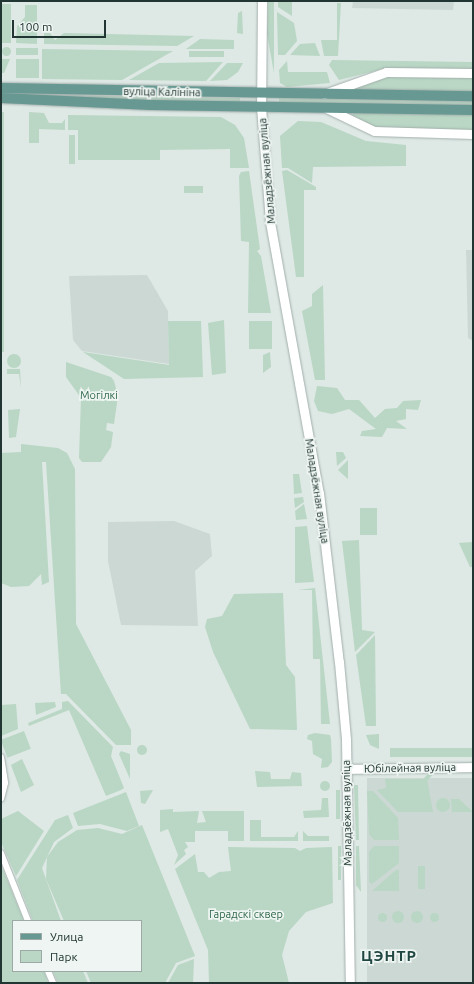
<!DOCTYPE html>
<html>
<head>
<meta charset="utf-8">
<style>
  body { margin:0 }
  #map { position:relative; width:474px; height:984px; overflow:hidden; background:#dee8e5; font-family:Ubuntu,sans-serif }
  div>[style] { position:absolute }
  [style*='--x'] { left:calc(var(--x)*1px); top:calc(var(--y)*1px); width:calc(var(--w)*1px); rotate:calc(var(--a)*1deg) }
  .built>* { inset:0; background:#ccd8d4; transform-origin:0 0 }
  .green>* { inset:0; background:#b9d7c4; transform-origin:0 0 }
  .round { border-radius:50% }
  .roads { filter:drop-shadow(0 0 1px #a2afac) drop-shadow(0 0 1px #a2afac) }
  .street>* { height:6px; margin:-3px; padding:0 3px; transform-origin:3px; border-radius:3px; background:#fff }
  .secondary>* { height:9px; margin:-4.5px; padding:0 4.5px; transform-origin:4.5px; border-radius:4.5px; background:#fff }
  .primary>* { height:10px; margin:-5px; padding:0 5px; transform-origin:5px; border-radius:5px; background:#679992 }
  span { translate:-50% -50%; white-space:nowrap; text-align:center; line-height:1.15; -webkit-text-stroke:3.5px #eef5f2; paint-order:stroke }
  .street-label { font-size:11px; color:#213632 }
  .park-label { font-size:11px; color:#30684b }
  .district-label { font-size:15px; color:#1f4640; font-weight:700; letter-spacing:1px }
  .frame { position:absolute; inset:0; border:2px solid #213632; pointer-events:none }
  .legend { position:absolute; left:12px; top:920px; width:130px; height:52px; box-sizing:border-box; background:#eef5f2; border:1px solid #9ca9a5; margin:0; padding:5px 7px; list-style:none; font-size:12px; color:#213632 }
  .legend li { display:flex; align-items:center; gap:8px; height:20px }
  .legend b { width:20px; border:1px solid #9ca9a5 }
  .scale { position:absolute; left:12px; top:20px; width:94px; height:18px; box-sizing:border-box; border:2px solid #213632; border-top:0; padding-left:5px; font-size:12px; line-height:14px; white-space:nowrap; color:#213632; -webkit-text-stroke:3px #eef5f2; paint-order:stroke }
</style>
</head>
<body>
<div id="map">
  <div class="built">
    <i style="clip-path:polygon(353px 1px,454px 1px,453px 10px,352px 8px)"></i>
    <i style="clip-path:polygon(466px 250px,473px 250px,473px 341px,468px 338px)"></i>
    <i style="clip-path:polygon(147px 275px,168px 311px,169px 364px,82px 351px,73px 340px,69px 276px)"></i>
    <i style="clip-path:polygon(174px 521px,210px 534px,212px 556px,195px 571px,198px 626px,121px 625px,108px 561px,108px 522px)"></i>
    <i style="left:473px;top:778px;width:205px;height:106px;rotate:90deg"></i>
  </div>
  <div class="green">
    <i style="clip-path:polygon(268px 1px,274px 1px,274px 73px,267px 34px)"></i>
    <i style="clip-path:polygon(278px 1px,292px 1px,292px 16px,278px 7px)"></i>
    <i style="clip-path:polygon(337px 3px,341px 3px,338px 56px,324px 56px,321px 40px,337px 40px)"></i>
    <i style="left:1px;top:4px;width:10px;height:39px"></i>
    <i style="clip-path:polygon(25px 5px,37px 5px,37px 44px,16px 43px,17px 26px,25px 17px)"></i>
    <i style="clip-path:polygon(242px 11px,243px 34px,237px 33px,238px 13px)"></i>
    <i style="clip-path:polygon(277px 12px,294px 23px,297px 41px,285px 55px,278px 55px)"></i>
    <i style="clip-path:polygon(44px 33px,50px 33px,55px 40px,64px 33px,194px 36px,177px 46px,44px 44px)"></i>
    <i style="clip-path:polygon(200px 39px,234px 40px,234px 49px,186px 49px)"></i>
    <i style="clip-path:polygon(315px 43px,320px 56px,290px 55px,300px 44px)"></i>
    <i class="round" style="left:1.5px;top:46.5px;width:9px;height:9px"></i>
    <i style="left:16px;top:48px;width:22px;height:7px"></i>
    <i style="clip-path:polygon(42px 49px,173px 51px,122px 80px,42px 79px)"></i>
    <i style="left:189px;top:51px;width:35px;height:6px"></i>
    <i style="clip-path:polygon(1px 59px,10px 59px,4px 73px,1px 73px)"></i>
    <i style="left:16px;top:59px;width:23px;height:19px"></i>
    <i style="clip-path:polygon(332px 60px,473px 62px,473px 69px,387px 68px,339px 80px,329px 65px)"></i>
    <i style="clip-path:polygon(287px 61px,288px 72px,327px 72px,330px 83px,287px 87px,280px 83px,279px 70px)"></i>
    <i style="clip-path:polygon(223px 62px,206px 81px,129px 80px,159px 63px)"></i>
    <i style="clip-path:polygon(227px 63px,243px 63px,238px 72px,227px 80px,210px 81px)"></i>
    <i style="clip-path:polygon(386px 76px,473px 77px,473px 94px,351px 90px,353px 85px)"></i>
    <i style="clip-path:polygon(42px 95px,240px 98px,240px 101px,42px 99px)"></i>
    <i style="clip-path:polygon(279px 98px,473px 101px,473px 106px,279px 102px)"></i>
    <i style="left:1px;top:112px;width:3px;height:240px"></i>
    <i style="clip-path:polygon(29px 112px,44px 113px,49px 123px,62px 123px,65px 119px,65px 130px,39px 129px,39px 143px,29px 143px)"></i>
    <i style="clip-path:polygon(354px 112px,473px 114px,473px 131px,374px 128px,352px 116px)"></i>
    <i style="clip-path:polygon(68px 115px,221px 117px,235px 125px,244px 138px,249px 168px,230px 168px,230px 149px,160px 150px,160px 160px,78px 160px,78px 130px,68px 130px)"></i>
    <i style="clip-path:polygon(298px 121px,321px 122px,366px 141px,406px 145px,406px 166px,313px 167px,312px 183px,288px 168px,282px 168px,280px 136px)"></i>
    <i style="left:69px;top:135px;width:6px;height:29px"></i>
    <i style="clip-path:polygon(287px 170px,316px 187px,316px 190px,304px 190px,304px 277px,296px 277px,282px 171px)"></i>
    <i style="clip-path:polygon(249px 171px,260px 249px,257px 251px,261px 256px,271px 313px,248px 313px,249px 242px,241px 241px,239px 176px,241px 172px)"></i>
    <i style="left:184px;top:186px;width:19px;height:7px"></i>
    <i style="clip-path:polygon(323px 285px,325px 380px,315px 380px,302px 311px,312px 306px,312px 294px)"></i>
    <i style="clip-path:polygon(224px 320px,226px 373px,212px 375px,208px 323px)"></i>
    <i style="clip-path:polygon(168px 321px,201px 321px,203px 377px,124px 379px,83px 352px,169px 365px)"></i>
    <i style="left:249px;top:321px;width:23px;height:28px"></i>
    <i style="clip-path:polygon(270px 352px,271px 367px,263px 373px,263px 355px)"></i>
    <i class="round" style="left:7px;top:354px;width:14px;height:14px"></i>
    <i style="clip-path:polygon(66px 362px,111px 377px,114px 381px,118px 396px,114px 424px,107px 423px,106px 430px,113px 432px,111px 447px,101px 462px,82px 462px,79px 458px,81px 398px,66px 377px)"></i>
    <i style="clip-path:polygon(7px 369px,20px 369px,21px 388px,19px 374px,7px 374px)"></i>
    <i style="clip-path:polygon(317px 386px,337px 388px,345px 400px,359px 400px,375px 418px,385px 409px,397px 408px,403px 401px,421px 400px,418px 410px,406px 409px,406px 419px,396px 421px,407px 429px,387px 428px,382px 437px,360px 436px,362px 431px,376px 429px,349px 409px,332px 414px,318px 411px,314px 401px)"></i>
    <i style="clip-path:polygon(20px 409px,16px 437px,9px 438px,8px 410px)"></i>
    <i style="clip-path:polygon(21px 444px,58px 448px,67px 453px,75px 469px,76px 624px,131px 730px,131px 745px,116px 745px,66px 694px,61px 694px,46px 462px,42px 462px,49px 582px,42px 585px,41px 574px,29px 586px,11px 587px,1px 583px,1px 453px,21px 452px)"></i>
    <i style="clip-path:polygon(336px 452px,343px 452px,346px 458px,337px 466px)"></i>
    <i style="clip-path:polygon(348px 460px,348px 479px,338px 470px)"></i>
    <i style="clip-path:polygon(293px 474px,299px 474px,302px 493px,294px 494px)"></i>
    <i style="clip-path:polygon(303px 497px,304px 502px,295px 508px,294px 498px)"></i>
    <i style="clip-path:polygon(304px 504px,307px 519px,296px 520px,295px 511px)"></i>
    <i style="left:360px;top:508px;width:17px;height:27px"></i>
    <i style="clip-path:polygon(307px 526px,314px 582px,295px 583px,295px 527px)"></i>
    <i style="clip-path:polygon(359px 540px,362px 630px,375px 632px,355px 652px,342px 541px)"></i>
    <i style="clip-path:polygon(473px 542px,473px 567px,470px 567px,459px 543px)"></i>
    <i style="clip-path:polygon(315px 588px,330px 724px,321px 724px,320px 659px,313px 659px,312px 590px,298px 590px)"></i>
    <i style="clip-path:polygon(283px 593px,286px 665px,295px 677px,297px 730px,250px 729px,213px 652px,205px 627px,207px 619px,222px 616px,234px 594px)"></i>
    <i style="clip-path:polygon(375px 635px,376px 726px,366px 726px,356px 655px)"></i>
    <i style="clip-path:polygon(68px 701px,113px 747px,111px 756px,124px 788px,121px 790px,106px 796px,69px 710px,29px 726px,28px 723px,62px 709px,62px 702px)"></i>
    <i style="clip-path:polygon(55px 702px,56px 707px,36px 715px,35px 703px)"></i>
    <i style="clip-path:polygon(16px 704px,18px 729px,1px 736px,1px 705px)"></i>
    <i style="left:24px;top:731px;width:19px;height:25px;rotate:69deg"></i>
    <i style="clip-path:polygon(315px 733px,330px 735px,331px 739px,332px 762px,328px 767px,321px 768px,322px 759px,313px 754px,312px 741px,307px 739px,308px 735px)"></i>
    <i style="clip-path:polygon(379px 734px,379px 749px,370px 745px,366px 735px)"></i>
    <i class="round" style="left:137px;top:745px;width:10px;height:10px"></i>
    <i style="left:473px;top:748px;width:9px;height:83px;rotate:90deg"></i>
    <i style="clip-path:polygon(121px 751px,130px 754px,130px 779px,119px 754px)"></i>
    <i style="clip-path:polygon(22px 759px,34px 785px,21px 792px,11px 765px)"></i>
    <i style="clip-path:polygon(255px 771px,270px 772px,271px 779px,290px 779px,292px 772px,301px 773px,302px 786px,257px 787px)"></i>
    <i style="left:430px;top:772px;width:4px;height:43px;rotate:45deg"></i>
    <i style="clip-path:polygon(385px 779px,427px 779px,433px 812px,398px 812px,377px 790px,386px 788px)"></i>
    <i class="round" style="left:320px;top:781px;width:10px;height:10px"></i>
    <i style="clip-path:polygon(358px 785px,359px 840px,356px 840px,354px 785px)"></i>
    <i style="clip-path:polygon(153px 790px,145px 804px,141px 803px,140px 791px)"></i>
    <i style="left:336px;top:790px;width:4px;height:29px"></i>
    <i style="clip-path:polygon(367px 791px,373px 791px,398px 818px,399px 840px,374px 840px,369px 834px)"></i>
    <i style="clip-path:polygon(126px 792px,139px 826px,127px 831px,100px 824px,78px 826px,73px 813px)"></i>
    <i style="clip-path:polygon(322px 798px,328px 798px,329px 817px,304px 818px,303px 811px,321px 810px)"></i>
    <i class="round" style="left:436px;top:798px;width:14px;height:14px"></i>
    <i style="clip-path:polygon(451px 799px,459px 799px,473px 812px,452px 812px)"></i>
    <i style="clip-path:polygon(173px 809px,173px 812px,199px 811px,197px 823px,206px 822px,202px 811px,244px 811px,244px 841px,228px 841px,228px 831px,195px 831px,195px 842px,185px 842px,188px 847px,184px 850px,186px 854px,174px 865px,178px 855px,168px 829px,160px 832px,160px 810px)"></i>
    <i style="clip-path:polygon(18px 811px,44px 831px,16px 876px,1px 842px,1px 819px)"></i>
    <i style="clip-path:polygon(68px 815px,73px 828px,54px 842px,42px 868px,61px 921px,33px 921px,17px 880px,55px 820px)"></i>
    <i style="clip-path:polygon(250px 820px,261px 820px,261px 837px,294px 837px,298px 831px,298px 841px,250px 841px)"></i>
    <i style="clip-path:polygon(142px 825px,195px 956px,176px 963px,165px 983px,91px 983px,86px 971px,141px 971px,141px 921px,64px 921px,46px 879px,47px 857px,58px 842px,77px 830px,98px 828px,122px 834px)"></i>
    <i style="clip-path:polygon(303px 831px,308px 836px,329px 836px,329px 841px,303px 841px)"></i>
    <i style="left:338px;top:846px;width:3px;height:34px"></i>
    <i style="clip-path:polygon(356px 846px,359px 846px,361px 892px,356px 885px)"></i>
    <i style="clip-path:polygon(374px 846px,399px 846px,399px 863px,372px 884px,369px 882px,369px 852px)"></i>
    <i style="clip-path:polygon(228px 847px,295px 848px,300px 851px,306px 848px,332px 847px,333px 903px,306px 912px,289px 931px,282px 955px,289px 983px,209px 983px,208px 950px,175px 869px,195px 854px,198px 872px,204px 872px,209px 878px,219px 872px,231px 871px)"></i>
    <i style="clip-path:polygon(1px 865px,24px 921px,13px 921px,13px 971px,44px 971px,48px 983px,1px 983px)"></i>
    <i style="left:418px;top:866px;width:7px;height:23px"></i>
    <i style="clip-path:polygon(396px 870px,399px 870px,399px 891px,372px 891px)"></i>
    <i class="round" style="left:411px;top:911px;width:12px;height:12px"></i>
    <i class="round" style="left:392px;top:911px;width:12px;height:12px"></i>
    <i class="round" style="left:429.5px;top:912.5px;width:9px;height:9px"></i>
    <i class="round" style="left:377.5px;top:912.5px;width:9px;height:9px"></i>
    <i style="clip-path:polygon(194px 959px,193px 983px,168px 983px,178px 965px)"></i>
    <i style="clip-path:polygon(53px 971px,83px 971px,88px 983px,58px 983px)"></i>
  </div>
  <div class="roads">
    <div class="street">
      <i style="--x:1;--y:757;--w:26;--a:81"></i>
      <i style="--x:5;--y:783;--w:16;--a:104"></i>
      <i style="--x:1;--y:853;--w:73;--a:68.3"></i>
      <i style="--x:48;--y:971;--w:13;--a:67"></i>
    </div>
    <div class="secondary">
      <i style="--x:262;--y:1;--w:106;--a:90.5"></i>
      <i style="--x:261;--y:107;--w:115;--a:85.5"></i>
      <i style="--x:270;--y:222;--w:275;--a:79.8"></i>
      <i style="--x:319;--y:493;--w:170;--a:83.3"></i>
      <i style="--x:339;--y:662;--w:77;--a:84.8"></i>
      <i style="--x:346;--y:739;--w:244;--a:89.1"></i>
      <i style="--x:324;--y:94;--w:66;--a:-19.5"></i>
      <i style="--x:386;--y:72;--w:87;--a:0.7"></i>
      <i style="--x:324;--y:107;--w:55;--a:25.6"></i>
      <i style="--x:374;--y:131;--w:99;--a:1.7"></i>
      <i style="--x:346;--y:769;--w:127;--a:-0.9"></i>
    </div>
    <div class="primary">
      <i style="--x:1;--y:88;--w:472;--a:1"></i>
      <i style="--x:1;--y:98;--w:150;--a:2.7"></i>
      <i style="--x:151;--y:105;--w:322;--a:0.9"></i>
    </div>
  </div>
  <div class="street-label">
    <span style="left:162px;top:92px;rotate:1deg">вуліца Калініна</span>
    <span style="left:267px;top:171px;rotate:-95deg">Маладзёжная вуліца</span>
    <span style="left:317px;top:491px;rotate:81deg">Маладзёжная вуліца</span>
    <span style="left:410px;top:768px;rotate:-1deg">Юбілейная вуліца</span>
    <span style="left:347px;top:813px;rotate:-91deg">Маладзёжная вуліца</span>
  </div>
  <div class="park-label">
    <span style="left:99px;top:395px">Могілкі</span>
    <span style="left:246px;top:914px">Гарадскі сквер</span>
  </div>
  <div class="district-label">
    <span style="left:389px;top:956px">ЦЭНТР</span>
  </div>
  <div class="frame"></div>
  <ul class="legend">
  <li><b style="height:5px;background:#679992"></b>Улица</li>
  <li><b style="height:11px;background:#b9d7c4"></b>Парк</li>
  </ul>
  <div class="scale">100 m</div>
</div>
</body>
</html>
